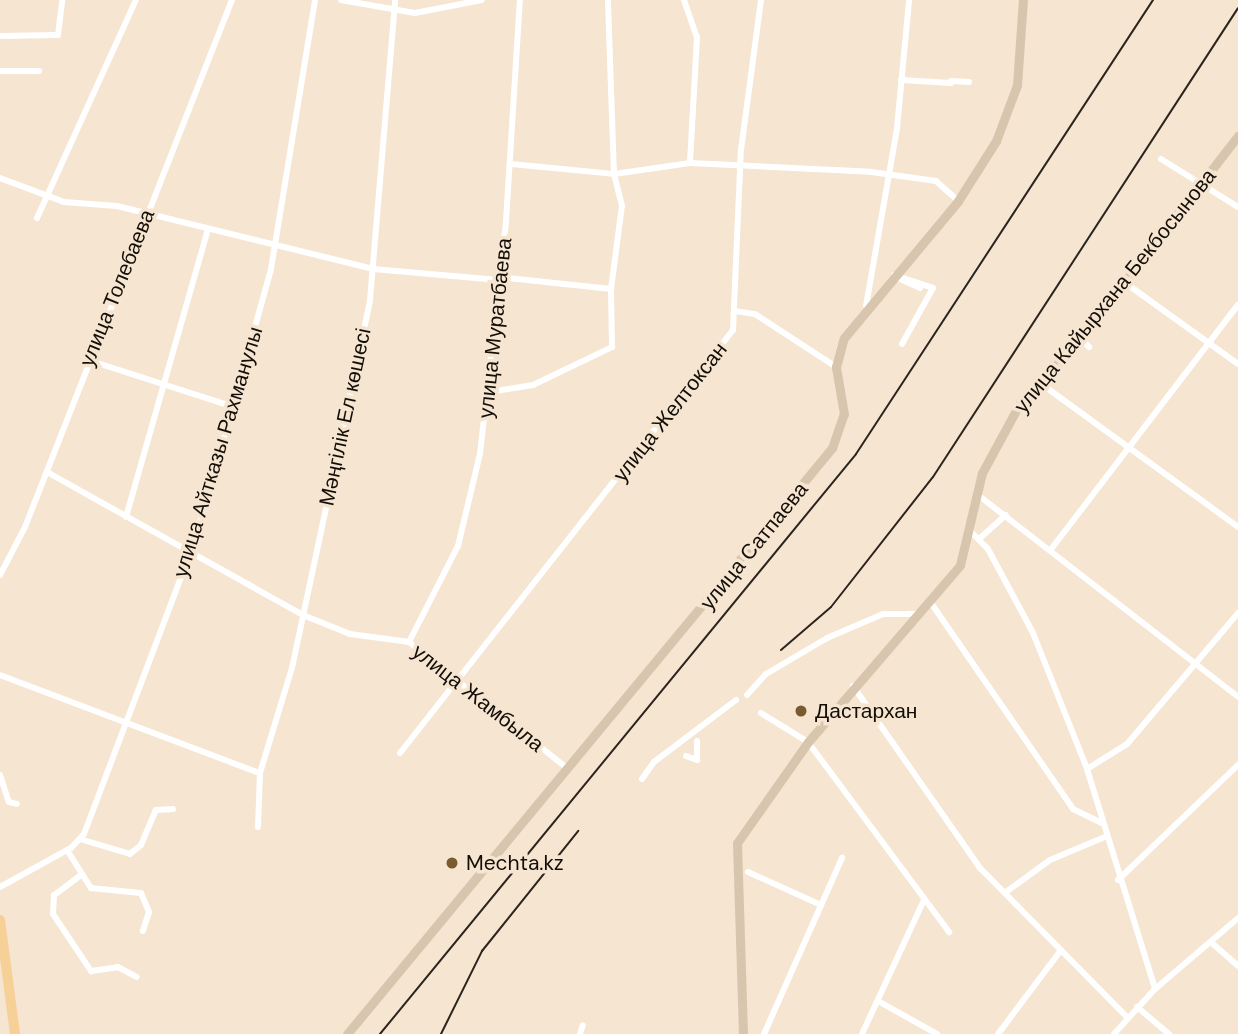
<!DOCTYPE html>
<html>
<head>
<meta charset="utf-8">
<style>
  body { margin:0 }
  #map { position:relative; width:1238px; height:1034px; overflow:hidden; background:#f5e5d1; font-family:"DM Sans",sans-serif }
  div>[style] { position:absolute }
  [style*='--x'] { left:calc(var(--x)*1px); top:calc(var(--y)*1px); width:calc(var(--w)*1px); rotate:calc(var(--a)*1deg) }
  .street>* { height:6px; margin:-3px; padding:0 3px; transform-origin:3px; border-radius:3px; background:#fff }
  .secondary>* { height:9px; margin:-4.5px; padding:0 4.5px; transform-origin:4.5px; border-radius:4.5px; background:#d7c6ad }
  .primary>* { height:10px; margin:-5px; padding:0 5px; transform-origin:5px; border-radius:5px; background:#f6d097 }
  .rail>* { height:2px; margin:-1px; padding:0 1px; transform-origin:1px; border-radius:1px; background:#2c251e }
  .dots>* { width:19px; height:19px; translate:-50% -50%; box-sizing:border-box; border:4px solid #f5e5d1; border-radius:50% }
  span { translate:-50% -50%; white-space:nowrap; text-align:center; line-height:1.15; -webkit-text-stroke:7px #f5e5d1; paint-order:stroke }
  .street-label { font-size:21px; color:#140e08 }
  .poi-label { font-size:21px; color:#140e08 }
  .left { translate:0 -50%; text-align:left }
</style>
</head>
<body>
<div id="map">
  <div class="street">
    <i style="--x:341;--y:0;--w:75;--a:10"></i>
    <i style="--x:415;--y:13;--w:68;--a:-11"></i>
    <i style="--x:684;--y:0;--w:39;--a:71"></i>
    <i style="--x:697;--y:37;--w:126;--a:93.2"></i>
    <i style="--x:0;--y:36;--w:58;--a:-1"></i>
    <i style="--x:58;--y:35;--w:34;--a:-83"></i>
    <i style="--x:0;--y:71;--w:39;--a:0"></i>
    <i style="--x:901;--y:80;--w:50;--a:3.4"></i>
    <i style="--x:951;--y:81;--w:18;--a:3"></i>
    <i style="--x:1161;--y:159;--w:91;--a:31.9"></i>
    <i style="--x:511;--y:164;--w:103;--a:5.5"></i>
    <i style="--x:614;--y:174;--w:77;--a:-8.2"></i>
    <i style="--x:690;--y:163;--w:181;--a:2.8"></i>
    <i style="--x:871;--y:172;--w:66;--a:7.9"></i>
    <i style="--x:936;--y:181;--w:30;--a:42"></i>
    <i style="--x:0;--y:178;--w:68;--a:20.6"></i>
    <i style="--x:64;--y:202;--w:53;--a:4.3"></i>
    <i style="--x:117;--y:206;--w:264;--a:13.8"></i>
    <i style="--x:373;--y:269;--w:126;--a:5"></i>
    <i style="--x:37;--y:218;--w:239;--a:-65.6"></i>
    <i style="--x:894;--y:275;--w:41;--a:18.4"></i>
    <i style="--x:933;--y:288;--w:64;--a:119"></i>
    <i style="--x:499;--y:277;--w:113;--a:6.1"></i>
    <i style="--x:900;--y:279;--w:22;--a:24"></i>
    <i style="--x:1124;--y:282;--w:140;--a:35.7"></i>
    <i style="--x:866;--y:306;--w:181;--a:-80.1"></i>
    <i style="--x:897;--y:128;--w:129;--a:-84.6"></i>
    <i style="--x:735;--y:311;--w:20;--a:9"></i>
    <i style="--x:755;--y:314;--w:97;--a:33.2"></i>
    <i style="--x:1080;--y:338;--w:13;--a:45"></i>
    <i style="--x:88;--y:360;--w:153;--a:17.8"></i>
    <i style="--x:1040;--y:383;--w:245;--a:36"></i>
    <i style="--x:489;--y:392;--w:45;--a:-9"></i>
    <i style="--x:533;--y:385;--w:88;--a:-25.7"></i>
    <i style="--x:612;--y:347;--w:58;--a:-91"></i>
    <i style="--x:611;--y:289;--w:84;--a:-82.5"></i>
    <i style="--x:622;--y:206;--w:33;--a:-104"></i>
    <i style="--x:614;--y:174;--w:174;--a:-92"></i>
    <i style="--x:47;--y:472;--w:293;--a:29.2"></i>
    <i style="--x:303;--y:615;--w:51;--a:22"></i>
    <i style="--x:350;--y:634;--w:60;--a:7.7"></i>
    <i style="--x:409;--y:642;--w:203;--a:38.6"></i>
    <i style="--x:978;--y:495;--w:329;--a:37.8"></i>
    <i style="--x:126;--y:517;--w:298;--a:-74.1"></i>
    <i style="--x:970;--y:531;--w:25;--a:45"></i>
    <i style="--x:988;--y:549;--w:95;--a:61.8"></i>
    <i style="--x:1033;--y:633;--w:146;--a:68.3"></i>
    <i style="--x:1087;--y:769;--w:230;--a:72.8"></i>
    <i style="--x:979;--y:539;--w:36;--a:-42"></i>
    <i style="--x:1052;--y:548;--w:306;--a:-52.6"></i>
    <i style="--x:0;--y:575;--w:54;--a:-62.5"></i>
    <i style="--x:25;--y:527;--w:566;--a:-68.56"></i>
    <i style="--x:931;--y:603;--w:250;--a:55.4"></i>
    <i style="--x:1073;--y:809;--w:32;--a:26"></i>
    <i style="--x:409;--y:642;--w:108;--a:-63"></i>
    <i style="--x:458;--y:546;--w:95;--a:-76.6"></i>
    <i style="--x:480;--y:454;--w:234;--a:-83.6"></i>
    <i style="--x:506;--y:221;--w:221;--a:-86.4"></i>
    <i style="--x:0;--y:675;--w:278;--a:20.7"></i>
    <i style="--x:853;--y:686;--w:222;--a:55.1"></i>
    <i style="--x:980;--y:868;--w:209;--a:45.4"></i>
    <i style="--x:747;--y:695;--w:28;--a:-48"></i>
    <i style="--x:766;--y:674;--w:71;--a:-30.5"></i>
    <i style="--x:827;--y:638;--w:61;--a:-23.2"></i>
    <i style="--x:883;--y:614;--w:37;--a:0"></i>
    <i style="--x:761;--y:713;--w:55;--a:31.7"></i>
    <i style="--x:808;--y:742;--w:237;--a:53.4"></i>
    <i style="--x:400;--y:753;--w:538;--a:-51.79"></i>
    <i style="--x:733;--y:330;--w:180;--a:-87.5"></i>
    <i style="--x:741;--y:150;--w:151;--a:-82.4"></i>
    <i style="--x:686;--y:756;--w:12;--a:20"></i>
    <i style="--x:697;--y:760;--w:19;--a:-90"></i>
    <i style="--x:1087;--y:769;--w:47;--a:-32"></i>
    <i style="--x:1127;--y:744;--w:172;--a:-49.7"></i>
    <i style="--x:0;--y:775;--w:28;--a:72"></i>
    <i style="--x:9;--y:802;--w:8;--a:14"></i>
    <i style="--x:642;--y:779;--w:21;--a:-55"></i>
    <i style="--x:654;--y:762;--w:103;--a:-37.1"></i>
    <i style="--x:258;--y:827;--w:54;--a:-87.9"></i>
    <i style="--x:260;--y:773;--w:110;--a:-73.1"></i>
    <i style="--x:292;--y:668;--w:376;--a:-78"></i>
    <i style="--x:370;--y:300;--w:301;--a:-85.2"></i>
    <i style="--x:80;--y:839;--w:52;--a:16.7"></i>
    <i style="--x:130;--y:854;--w:14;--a:-39"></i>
    <i style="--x:141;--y:845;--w:38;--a:-67"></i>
    <i style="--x:156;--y:810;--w:17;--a:-3"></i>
    <i style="--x:67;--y:850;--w:45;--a:57.7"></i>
    <i style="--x:91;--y:888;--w:50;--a:5.7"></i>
    <i style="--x:141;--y:893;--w:21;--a:67"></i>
    <i style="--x:149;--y:912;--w:20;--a:108"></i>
    <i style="--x:748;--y:872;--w:80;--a:24.3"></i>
    <i style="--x:81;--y:875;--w:34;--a:143"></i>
    <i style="--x:54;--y:895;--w:19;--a:93"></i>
    <i style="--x:53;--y:914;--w:69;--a:56.3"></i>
    <i style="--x:91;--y:971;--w:27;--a:-8"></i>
    <i style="--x:118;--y:967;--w:21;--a:28"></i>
    <i style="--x:1118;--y:880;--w:166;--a:-43.8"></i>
    <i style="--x:0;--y:887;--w:81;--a:-28.8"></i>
    <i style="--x:71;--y:848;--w:19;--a:-47"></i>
    <i style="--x:84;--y:834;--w:316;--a:-69.3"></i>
    <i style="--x:196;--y:538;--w:279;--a:-74.4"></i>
    <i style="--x:271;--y:269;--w:273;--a:-80.7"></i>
    <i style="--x:1006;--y:892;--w:54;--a:-36"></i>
    <i style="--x:1050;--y:860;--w:60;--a:-22.7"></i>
    <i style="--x:1213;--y:944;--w:33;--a:41"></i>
    <i style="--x:878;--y:1001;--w:68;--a:29.2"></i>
    <i style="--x:1137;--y:1007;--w:42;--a:40.2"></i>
    <i style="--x:580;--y:1034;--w:9;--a:-72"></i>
    <i style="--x:764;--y:1034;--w:193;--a:-66.1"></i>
    <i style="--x:862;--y:1034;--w:148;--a:-65.2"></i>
    <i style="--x:998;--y:1034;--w:105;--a:-53.1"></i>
    <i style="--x:1114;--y:1034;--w:61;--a:-47.7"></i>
    <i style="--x:1155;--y:989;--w:109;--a:-40.5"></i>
  </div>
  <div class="secondary">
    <i style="--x:347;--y:1034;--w:761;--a:-50.39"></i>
    <i style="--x:832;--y:448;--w:36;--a:-71"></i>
    <i style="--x:844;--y:414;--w:48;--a:-99.7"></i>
    <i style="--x:836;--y:367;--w:30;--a:-75"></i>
    <i style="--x:844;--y:338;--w:178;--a:-50.2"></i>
    <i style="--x:958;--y:201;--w:71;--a:-57.7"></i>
    <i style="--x:996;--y:141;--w:60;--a:-69.4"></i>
    <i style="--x:1017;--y:85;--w:85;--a:-86"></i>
    <i style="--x:743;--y:1034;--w:191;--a:-91.8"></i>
    <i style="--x:737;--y:843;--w:123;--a:-54.9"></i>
    <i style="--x:808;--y:742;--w:233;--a:-49.3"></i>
    <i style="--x:960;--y:565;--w:95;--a:-76.6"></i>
    <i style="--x:982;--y:473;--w:80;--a:-61.5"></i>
    <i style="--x:1020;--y:403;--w:84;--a:-46.4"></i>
    <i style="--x:1078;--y:342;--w:261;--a:-52.2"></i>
  </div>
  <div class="primary">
    <i style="--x:0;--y:920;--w:115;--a:82.5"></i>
  </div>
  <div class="rail">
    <i style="--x:781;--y:650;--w:66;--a:-40.7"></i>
    <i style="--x:831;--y:607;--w:165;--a:-51.9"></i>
    <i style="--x:933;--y:477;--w:559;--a:-56.96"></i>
    <i style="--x:380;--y:1034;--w:750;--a:-50.62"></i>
    <i style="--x:856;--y:454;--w:543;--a:-56.81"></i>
    <i style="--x:441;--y:1034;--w:93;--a:-63.7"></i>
    <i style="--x:482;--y:951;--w:154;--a:-51.3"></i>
  </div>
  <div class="dots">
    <i style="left:801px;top:711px;background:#795b2f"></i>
    <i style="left:452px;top:863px;background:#795b2f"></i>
  </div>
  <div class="street-label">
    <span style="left:117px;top:288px;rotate:-68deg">улица Толебаева</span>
    <span style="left:1115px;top:291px;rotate:-51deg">улица Кайырхана Бекбосынова</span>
    <span style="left:495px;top:328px;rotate:-84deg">улица Муратбаева</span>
    <span style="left:670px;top:412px;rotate:-52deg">улица Желтоксан</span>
    <span style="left:345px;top:417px;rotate:-78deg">Мәңгілік Ел көшесі</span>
    <span style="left:218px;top:452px;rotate:-73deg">улица Айтказы Рахманулы</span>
    <span style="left:754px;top:546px;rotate:-51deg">улица Сатпаева</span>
    <span style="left:478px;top:698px;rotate:38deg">улица Жамбыла</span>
  </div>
  <div class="poi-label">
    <span class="left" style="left:815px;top:711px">Дастархан</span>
    <span class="left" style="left:466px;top:863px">Mechta.kz</span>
  </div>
</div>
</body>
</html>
